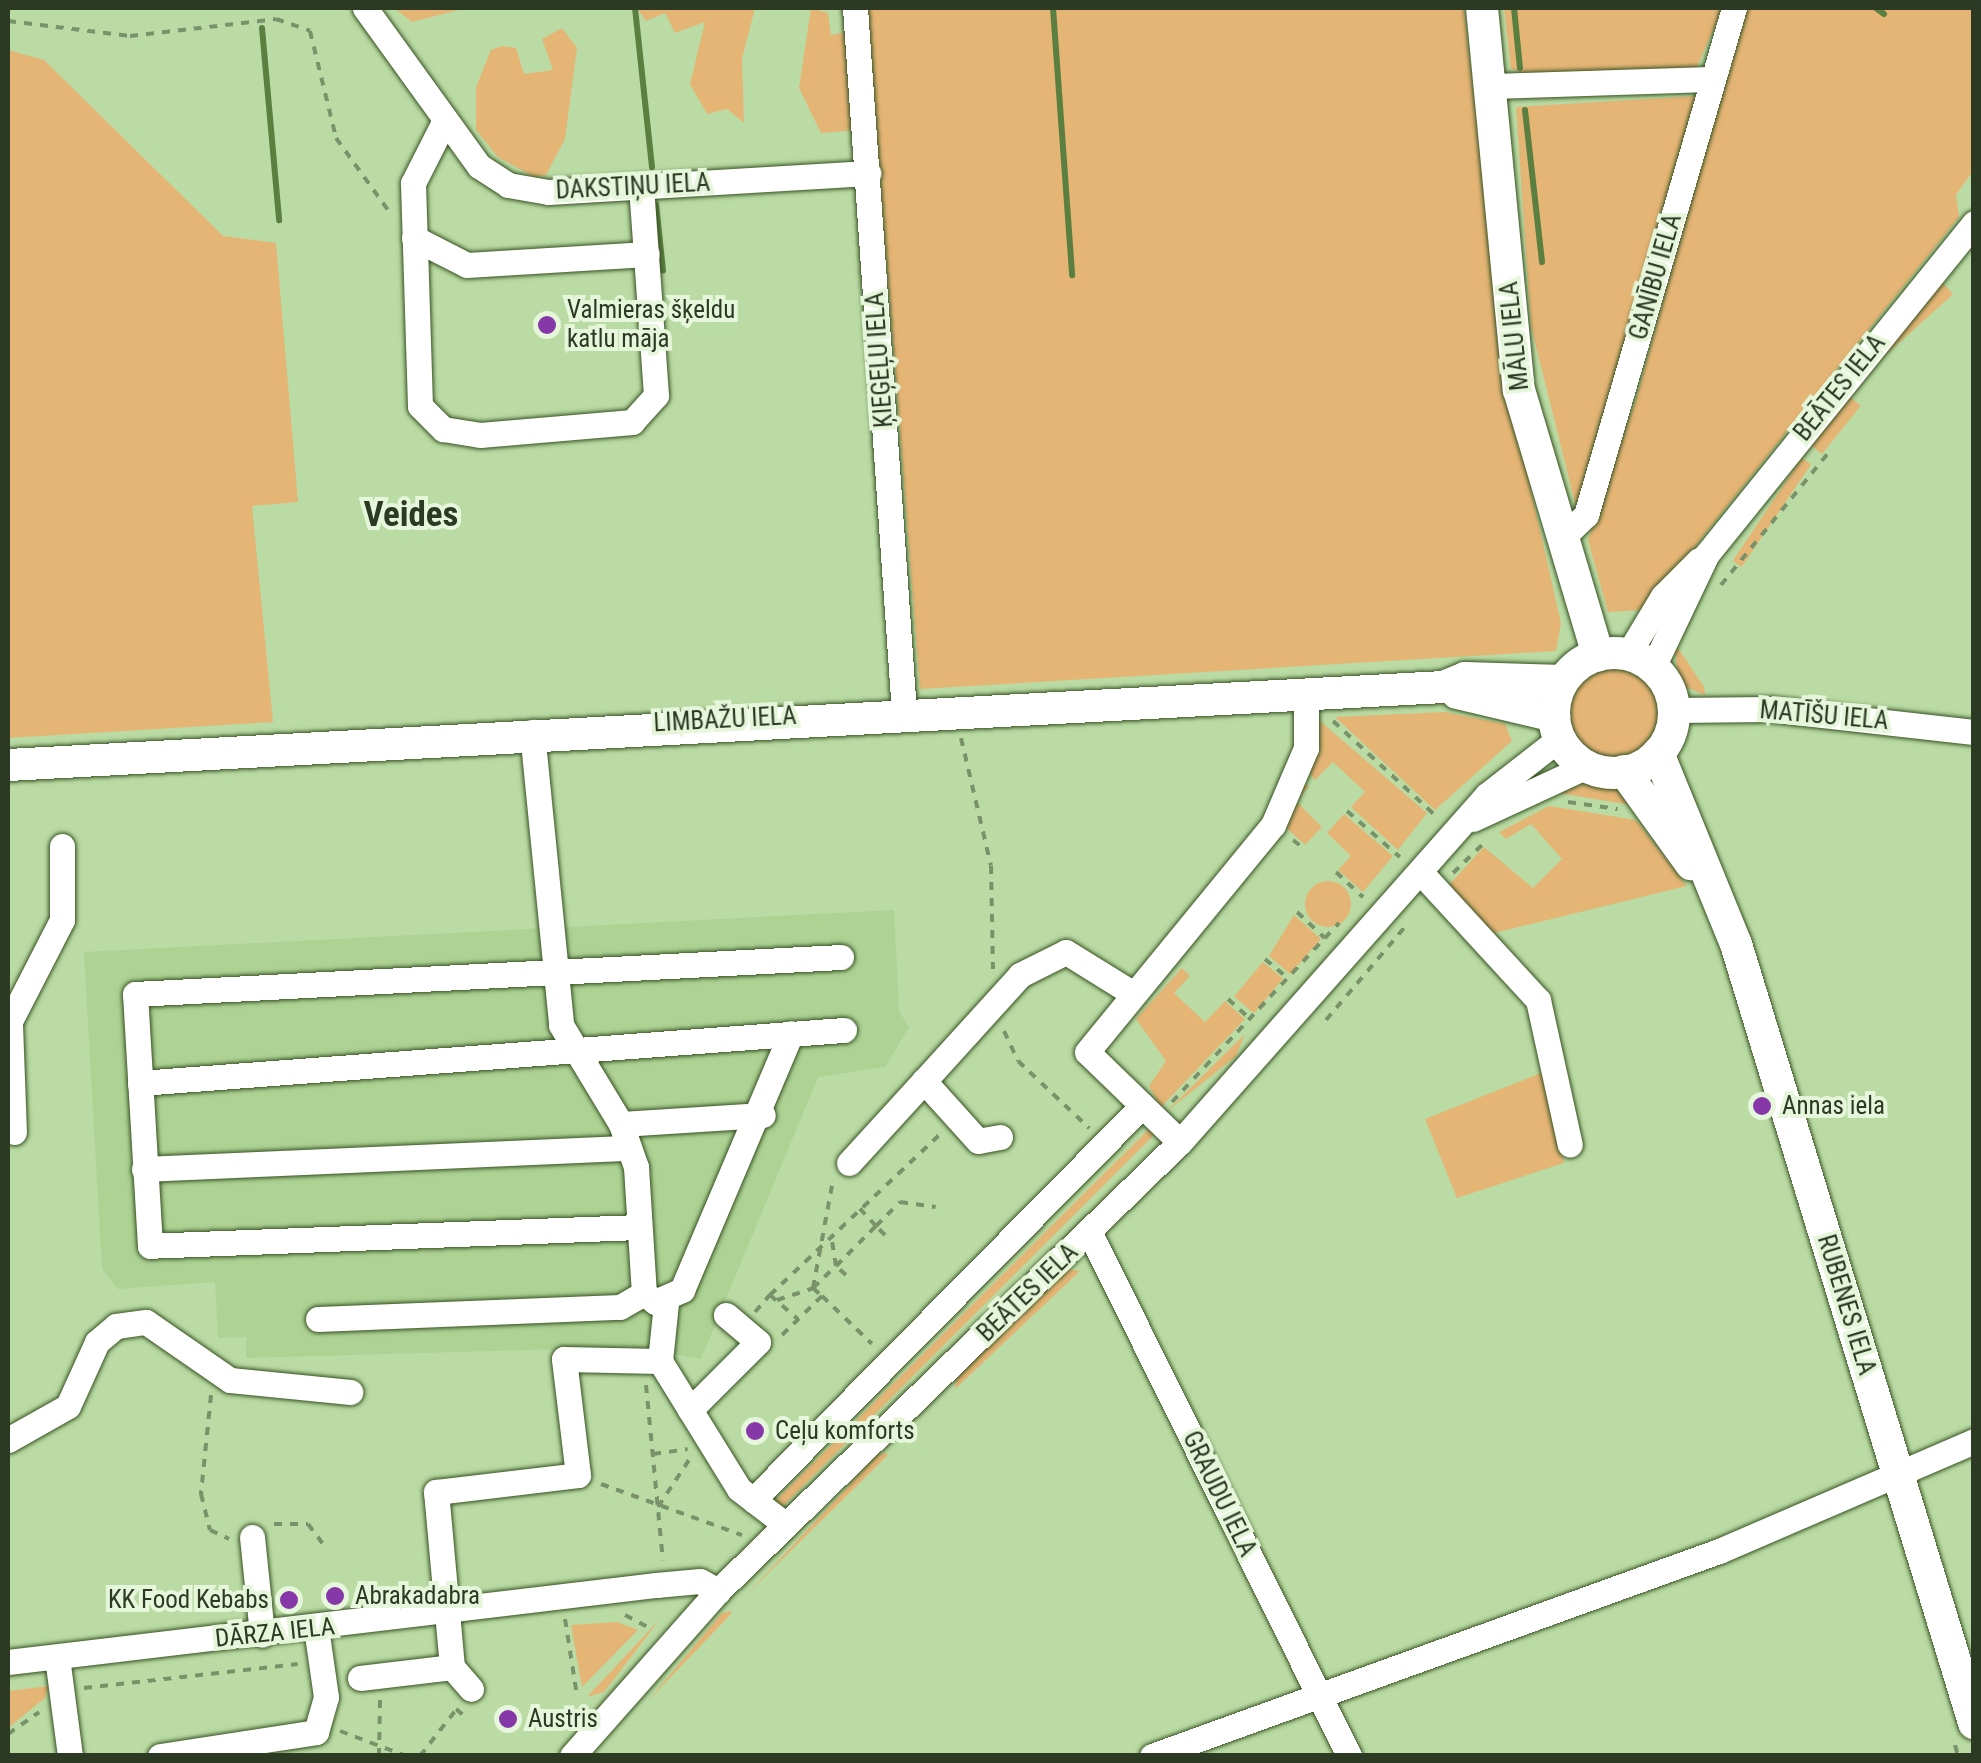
<!DOCTYPE html>
<html>
<head>
<meta charset="utf-8">
<style>
  body { margin:0 }
  #map { position:relative; width:1981px; height:1763px; overflow:hidden; background:#badba4; font-family:"Roboto Condensed",sans-serif }
  div>[style] { position:absolute }
  [style*='--x'] { left:calc(var(--x)*1px); top:calc(var(--y)*1px); width:calc(var(--w)*1px); rotate:calc(var(--a)*1deg) }
  .built>* { inset:0; background:#add294 }
  .green>* { inset:0; background:#e5b576; transform-origin:0 0 }
  .round { border-radius:50% }
  .stream>* { height:6px; margin:-3px; padding:0 3px; transform-origin:3px; border-radius:3px; background:#5b7f40 }
  .path>* { height:4px; margin-top:-2px; transform-origin:0; background:repeating-linear-gradient(90deg,#7a926a 0 8px,transparent 0 16px) }
  .roads { filter:drop-shadow(0 0 2px #375221) drop-shadow(0 0 2px #375221) }
  .minor>* { height:25px; margin:-12.5px; padding:0 12.5px; transform-origin:12.5px; border-radius:12.5px; background:#fff }
  .major>* { height:32px; margin:-16px; padding:0 16px; transform-origin:16px; border-radius:16px; background:#fff }
  .major>.ring { margin:-16px; padding:0; box-sizing:content-box; background:none; border:32px solid #fff; border-radius:50% }
  .dots>* { width:28px; height:28px; translate:-50% -50%; box-sizing:border-box; border:5px solid #e5f6da; border-radius:50% }
  span { translate:-50% -50%; white-space:nowrap; text-align:center; line-height:1.15; -webkit-text-stroke:8px #e5f6da; paint-order:stroke }
  .street-label { font-size:25px; color:#2c3923 }
  .poi-label { font-size:25px; color:#2c3923 }
  .left { translate:0 -50%; text-align:left }
  .right { translate:-100% -50%; text-align:right }
  .district-label { font-size:35px; color:#2c3923; font-weight:700 }
  .frame { position:absolute; inset:0; border:10px solid #2c3923; pointer-events:none }
</style>
</head>
<body>
<div id="map">
  <div class="built">
    <i style="clip-path:polygon(894px 910px,899px 1011px,909px 1027px,885px 1067px,818px 1077px,701px 1359px,634px 1347px,246px 1358px,246px 1337px,218px 1338px,215px 1282px,118px 1289px,102px 1269px,84px 952px)"></i>
  </div>
  <div class="green">
    <i style="clip-path:polygon(394px 8px,466px 8px,412px 22px)"></i>
    <i style="clip-path:polygon(637px 8px,755px 8px,742px 59px,744px 123px,727px 109px,707px 114px,690px 84px,705px 22px,675px 33px,665px 13px,646px 21px)"></i>
    <i style="clip-path:polygon(811px 8px,828px 13px,831px 35px,843px 33px,846px 8px,856px 130px,821px 133px,799px 88px)"></i>
    <i style="clip-path:polygon(867px 8px,1464px 8px,1505px 375px,1561px 623px,1556px 651px,920px 689px)"></i>
    <i style="clip-path:polygon(1504px 8px,1723px 8px,1696px 69px,1534px 76px,1511px 69px)"></i>
    <i style="clip-path:polygon(1742px 8px,1973px 8px,1973px 171px,1956px 195px,1959px 217px,1644px 610px,1608px 612px,1588px 540px,1638px 393px)"></i>
    <i style="clip-path:polygon(562px 28px,577px 48px,565px 139px,546px 175px,534px 177px,498px 157px,476px 130px,476px 87px,491px 50px,502px 46px,516px 48px,524px 74px,553px 70px,542px 39px)"></i>
    <i style="clip-path:polygon(8px 50px,44px 60px,223px 236px,276px 243px,298px 502px,252px 506px,273px 722px,8px 738px)"></i>
    <i style="clip-path:polygon(1696px 96px,1577px 511px,1531px 326px,1516px 107px)"></i>
    <i style="left:1943px;top:283px;width:15px;height:123px;rotate:48deg"></i>
    <i style="left:1850px;top:397px;width:14px;height:62px;rotate:39deg"></i>
    <i style="left:1802px;top:458px;width:11px;height:124px;rotate:34deg"></i>
    <i style="clip-path:polygon(1674px 642px,1704px 687px,1705px 695px,1679px 684px)"></i>
    <i class="round" style="left:1567px;top:665px;width:94px;height:94px"></i>
    <i style="clip-path:polygon(1445px 712px,1505px 724px,1512px 741px,1435px 810px,1335px 717px)"></i>
    <i style="clip-path:polygon(1313px 715px,1427px 813px,1398px 850px,1351px 807px,1365px 792px,1333px 762px,1315px 780px,1303px 765px)"></i>
    <i style="clip-path:polygon(1298px 776px,1309px 787px,1296px 801px,1322px 827px,1305px 845px,1280px 822px)"></i>
    <i style="clip-path:polygon(1600px 779px,1624px 787px,1637px 806px,1558px 793px)"></i>
    <i style="clip-path:polygon(1549px 806px,1636px 820px,1687px 886px,1494px 933px,1447px 887px,1484px 847px,1533px 888px,1562px 859px,1531px 824px,1506px 839px,1499px 832px)"></i>
    <i style="clip-path:polygon(1344px 814px,1393px 856px,1363px 892px,1338px 870px,1351px 856px,1327px 833px)"></i>
    <i class="round" style="left:1305px;top:881px;width:46px;height:46px"></i>
    <i style="clip-path:polygon(1294px 915px,1321px 939px,1290px 974px,1269px 956px)"></i>
    <i style="left:1263px;top:962px;width:26px;height:45px;rotate:40deg"></i>
    <i style="clip-path:polygon(1182px 968px,1190px 976px,1174px 993px,1205px 1022px,1225px 1001px,1245px 1019px,1161px 1107px,1149px 1086px,1166px 1061px,1136px 1019px)"></i>
    <i style="clip-path:polygon(1245px 1034px,1236px 1056px,1165px 1113px)"></i>
    <i style="clip-path:polygon(1551px 1069px,1564px 1163px,1457px 1198px,1425px 1119px)"></i>
    <i style="clip-path:polygon(1150px 1128px,1156px 1133px,778px 1511px,768px 1508px)"></i>
    <i style="clip-path:polygon(1067px 1269px,1080px 1271px,955px 1389px,956px 1377px)"></i>
    <i style="clip-path:polygon(886px 1453px,888px 1455px,744px 1597px,878px 1455px)"></i>
    <i style="clip-path:polygon(731px 1611px,731px 1614px,647px 1702px,722px 1613px)"></i>
    <i style="clip-path:polygon(661px 1618px,604px 1692px,587px 1697px)"></i>
    <i style="clip-path:polygon(617px 1622px,638px 1630px,582px 1687px,571px 1625px)"></i>
    <i style="clip-path:polygon(49px 1686px,45px 1698px,8px 1728px,8px 1691px)"></i>
  </div>
  <div class="stream">
    <i style="--x:635;--y:8;--w:160;--a:83.9"></i>
    <i style="--x:1053;--y:8;--w:268;--a:85.9"></i>
    <i style="--x:1514;--y:8;--w:60;--a:84.3"></i>
    <i style="--x:1876;--y:8;--w:10;--a:37"></i>
    <i style="--x:262;--y:28;--w:193;--a:84.9"></i>
    <i style="--x:1525;--y:110;--w:153;--a:83.6"></i>
    <i style="--x:656;--y:205;--w:66;--a:83.9"></i>
  </div>
  <div class="path">
    <i style="--x:8;--y:21;--w:123;--a:7"></i>
    <i style="--x:130;--y:36;--w:147;--a:-6.6"></i>
    <i style="--x:276;--y:19;--w:36;--a:19"></i>
    <i style="--x:310;--y:31;--w:110;--a:76.3"></i>
    <i style="--x:336;--y:138;--w:92;--a:54.2"></i>
    <i style="--x:1721;--y:585;--w:171;--a:-50.9"></i>
    <i style="--x:1333;--y:721;--w:140;--a:42.7"></i>
    <i style="--x:961;--y:738;--w:131;--a:76.8"></i>
    <i style="--x:991;--y:866;--w:103;--a:88.9"></i>
    <i style="--x:1568;--y:802;--w:50;--a:8"></i>
    <i style="--x:1347;--y:811;--w:70;--a:41"></i>
    <i style="--x:1293;--y:840;--w:11;--a:38"></i>
    <i style="--x:1336;--y:872;--w:37;--a:43"></i>
    <i style="--x:1453;--y:873;--w:46;--a:-44.1"></i>
    <i style="--x:1297;--y:912;--w:38;--a:43"></i>
    <i style="--x:1265;--y:959;--w:30;--a:40"></i>
    <i style="--x:1228;--y:999;--w:30;--a:42"></i>
    <i style="--x:1326;--y:1020;--w:121;--a:-49.7"></i>
    <i style="--x:1004;--y:1031;--w:33;--a:65"></i>
    <i style="--x:1018;--y:1061;--w:98;--a:43.3"></i>
    <i style="--x:1172;--y:1102;--w:245;--a:-47"></i>
    <i style="--x:885;--y:1235;--w:13;--a:-135"></i>
    <i style="--x:876;--y:1226;--w:34;--a:-45"></i>
    <i style="--x:900;--y:1202;--w:36;--a:8"></i>
    <i style="--x:846;--y:1275;--w:13;--a:-138"></i>
    <i style="--x:836;--y:1266;--w:57;--a:-45"></i>
    <i style="--x:876;--y:1226;--w:26;--a:-133"></i>
    <i style="--x:813;--y:1288;--w:110;--a:-79.5"></i>
    <i style="--x:813;--y:1288;--w:32;--a:-44"></i>
    <i style="--x:836;--y:1266;--w:32;--a:-99"></i>
    <i style="--x:770;--y:1295;--w:234;--a:-43.4"></i>
    <i style="--x:777;--y:1300;--w:38;--a:-18"></i>
    <i style="--x:813;--y:1288;--w:12;--a:42"></i>
    <i style="--x:755;--y:1312;--w:23;--a:-49"></i>
    <i style="--x:770;--y:1295;--w:37;--a:41"></i>
    <i style="--x:782;--y:1335;--w:56;--a:-44.3"></i>
    <i style="--x:822;--y:1296;--w:69;--a:43.8"></i>
    <i style="--x:646;--y:1385;--w:176;--a:84.5"></i>
    <i style="--x:211;--y:1395;--w:100;--a:95.8"></i>
    <i style="--x:201;--y:1494;--w:37;--a:76"></i>
    <i style="--x:210;--y:1530;--w:21;--a:25"></i>
    <i style="--x:653;--y:1454;--w:35;--a:-8"></i>
    <i style="--x:601;--y:1484;--w:150;--a:19.9"></i>
    <i style="--x:658;--y:1507;--w:60;--a:-56.6"></i>
    <i style="--x:274;--y:1524;--w:34;--a:0"></i>
    <i style="--x:308;--y:1524;--w:30;--a:53"></i>
    <i style="--x:625;--y:1615;--w:24;--a:28"></i>
    <i style="--x:565;--y:1619;--w:78;--a:81.1"></i>
    <i style="--x:84;--y:1688;--w:215;--a:-6.4"></i>
    <i style="--x:456;--y:1709;--w:16;--a:40"></i>
    <i style="--x:340;--y:1731;--w:71;--a:20.7"></i>
    <i style="--x:8;--y:1734;--w:38;--a:-35"></i>
    <i style="--x:1955;--y:1745;--w:11;--a:75"></i>
    <i style="--x:379;--y:1756;--w:56;--a:-89"></i>
    <i style="--x:420;--y:1756;--w:63;--a:-52"></i>
  </div>
  <div class="roads">
    <div class="minor">
      <i style="--x:365;--y:8;--w:195;--a:54.2"></i>
      <i style="--x:479;--y:166;--w:35;--a:33"></i>
      <i style="--x:508;--y:185;--w:41;--a:9.9"></i>
      <i style="--x:548;--y:192;--w:321;--a:-3.4"></i>
      <i style="--x:855;--y:8;--w:706;--a:86.02"></i>
      <i style="--x:1489;--y:86;--w:224;--a:-1.8"></i>
      <i style="--x:445;--y:120;--w:71;--a:116.9"></i>
      <i style="--x:413;--y:183;--w:223;--a:88.2"></i>
      <i style="--x:420;--y:406;--w:33;--a:45"></i>
      <i style="--x:443;--y:429;--w:37;--a:9"></i>
      <i style="--x:480;--y:435;--w:153;--a:-4.9"></i>
      <i style="--x:632;--y:422;--w:36;--a:-48"></i>
      <i style="--x:656;--y:395;--w:209;--a:-94.1"></i>
      <i style="--x:414;--y:238;--w:59;--a:27"></i>
      <i style="--x:467;--y:265;--w:180;--a:-3.5"></i>
      <i style="--x:1563;--y:537;--w:32;--a:-44"></i>
      <i style="--x:1586;--y:515;--w:528;--a:-73.73"></i>
      <i style="--x:1628;--y:654;--w:68;--a:-58.9"></i>
      <i style="--x:1663;--y:596;--w:51;--a:-45"></i>
      <i style="--x:1653;--y:667;--w:125;--a:-64.5"></i>
      <i style="--x:1707;--y:554;--w:425;--a:-51.1"></i>
      <i style="--x:1674;--y:710;--w:95;--a:-0.6"></i>
      <i style="--x:1769;--y:709;--w:206;--a:6.4"></i>
      <i style="--x:532;--y:732;--w:294;--a:84.3"></i>
      <i style="--x:561;--y:1025;--w:116;--a:58.8"></i>
      <i style="--x:621;--y:1124;--w:46;--a:70.8"></i>
      <i style="--x:636;--y:1167;--w:126;--a:86.4"></i>
      <i style="--x:644;--y:1293;--w:14;--a:39"></i>
      <i style="--x:655;--y:1302;--w:30;--a:-24"></i>
      <i style="--x:682;--y:1290;--w:279;--a:-67"></i>
      <i style="--x:1473;--y:819;--w:126;--a:-24.9"></i>
      <i style="--x:1423;--y:875;--w:170;--a:47.4"></i>
      <i style="--x:1538;--y:1000;--w:148;--a:77.6"></i>
      <i style="--x:10;--y:1024;--w:108;--a:87.9"></i>
      <i style="--x:8;--y:1025;--w:118;--a:-62.8"></i>
      <i style="--x:62;--y:920;--w:74;--a:-90"></i>
      <i style="--x:140;--y:1083;--w:706;--a:-4.31"></i>
      <i style="--x:621;--y:1124;--w:142;--a:-3.6"></i>
      <i style="--x:1000;--y:1137;--w:22;--a:170"></i>
      <i style="--x:978;--y:1141;--w:81;--a:-132"></i>
      <i style="--x:924;--y:1081;--w:143;--a:-47.8"></i>
      <i style="--x:1020;--y:975;--w:51;--a:-26.6"></i>
      <i style="--x:1066;--y:952;--w:78;--a:31.8"></i>
      <i style="--x:1180;--y:1142;--w:129;--a:-135.9"></i>
      <i style="--x:1087;--y:1052;--w:293;--a:-50.7"></i>
      <i style="--x:1273;--y:825;--w:84;--a:-66.8"></i>
      <i style="--x:1306;--y:748;--w:56;--a:-90"></i>
      <i style="--x:849;--y:1163;--w:111;--a:-47.6"></i>
      <i style="--x:144;--y:1169;--w:485;--a:-2.5"></i>
      <i style="--x:639;--y:1227;--w:489;--a:177.8"></i>
      <i style="--x:150;--y:1246;--w:252;--a:-93.4"></i>
      <i style="--x:135;--y:994;--w:707;--a:-3"></i>
      <i style="--x:1090;--y:1233;--w:584;--a:63.65"></i>
      <i style="--x:666;--y:1303;--w:58;--a:95.9"></i>
      <i style="--x:660;--y:1361;--w:150;--a:58.3"></i>
      <i style="--x:739;--y:1489;--w:59;--a:37.5"></i>
      <i style="--x:318;--y:1319;--w:302;--a:-2.3"></i>
      <i style="--x:620;--y:1307;--w:28;--a:-30"></i>
      <i style="--x:690;--y:1410;--w:96;--a:-45"></i>
      <i style="--x:758;--y:1342;--w:42;--a:-139.8"></i>
      <i style="--x:8;--y:1440;--w:69;--a:-29.5"></i>
      <i style="--x:68;--y:1406;--w:70;--a:-65.6"></i>
      <i style="--x:97;--y:1342;--w:25;--a:-40"></i>
      <i style="--x:116;--y:1326;--w:30;--a:-8"></i>
      <i style="--x:146;--y:1322;--w:102;--a:34.6"></i>
      <i style="--x:230;--y:1380;--w:121;--a:5.7"></i>
      <i style="--x:753;--y:1500;--w:554;--a:-45.37"></i>
      <i style="--x:252;--y:1537;--w:98;--a:84.1"></i>
      <i style="--x:57;--y:1657;--w:100;--a:82.5"></i>
      <i style="--x:8;--y:1662;--w:653;--a:-6.78"></i>
      <i style="--x:656;--y:1585;--w:44;--a:-5.2"></i>
      <i style="--x:700;--y:1581;--w:21;--a:29"></i>
      <i style="--x:452;--y:1667;--w:29;--a:49"></i>
      <i style="--x:360;--y:1678;--w:93;--a:-6.8"></i>
      <i style="--x:452;--y:1667;--w:176;--a:-95.2"></i>
      <i style="--x:436;--y:1492;--w:143;--a:-6.8"></i>
      <i style="--x:578;--y:1475;--w:117;--a:-96.9"></i>
      <i style="--x:564;--y:1359;--w:96;--a:1.2"></i>
      <i style="--x:160;--y:1756;--w:158;--a:-8.7"></i>
      <i style="--x:316;--y:1732;--w:36;--a:-74"></i>
      <i style="--x:326;--y:1697;--w:70;--a:-98.2"></i>
      <i style="--x:572;--y:1756;--w:220;--a:-48.5"></i>
      <i style="--x:718;--y:1591;--w:644;--a:-44.18"></i>
      <i style="--x:1180;--y:1142;--w:463;--a:-48.5"></i>
      <i style="--x:1487;--y:795;--w:93;--a:-38"></i>
      <i style="--x:1152;--y:1756;--w:603;--a:-19.88"></i>
      <i style="--x:1719;--y:1551;--w:278;--a:-23.3"></i>
    </div>
    <div class="major">
      <i style="--x:1482;--y:8;--w:384;--a:84.5"></i>
      <i style="--x:1519;--y:390;--w:277;--a:73.4"></i>
      <i class="ring" style="left:1554px;top:653px;width:88px;height:88px"></i>
      <i style="--x:1457;--y:693;--w:100;--a:13.3"></i>
      <i style="--x:1658;--y:753;--w:206;--a:67.8"></i>
      <i style="--x:1736;--y:944;--w:815;--a:73.01"></i>
      <i style="--x:8;--y:765;--w:1437;--a:-3.11"></i>
      <i style="--x:1443;--y:687;--w:24;--a:-22"></i>
      <i style="--x:1465;--y:678;--w:98;--a:1.8"></i>
      <i style="--x:1624;--y:771;--w:115;--a:54.2"></i>
    </div>
  </div>
  <div class="dots">
    <i style="left:547px;top:325px;background:#8638a9"></i>
    <i style="left:1762px;top:1106px;background:#8638a9"></i>
    <i style="left:755px;top:1431px;background:#8638a9"></i>
    <i style="left:335px;top:1596px;background:#8638a9"></i>
    <i style="left:289px;top:1600px;background:#8638a9"></i>
    <i style="left:508px;top:1719px;background:#8638a9"></i>
  </div>
  <div class="street-label">
    <span style="left:633px;top:187px;rotate:-3deg">DAKSTIŅU IELA</span>
    <span style="left:1656px;top:277px;rotate:-74deg">GANĪBU IELA</span>
    <span style="left:1515px;top:336px;rotate:-96deg">MĀLU IELA</span>
    <span style="left:880px;top:360px;rotate:-94deg">ĶIEĢEĻU IELA</span>
    <span style="left:1840px;top:388px;rotate:-51deg">BEĀTES IELA</span>
    <span style="left:1824px;top:716px;rotate:5deg">MATĪŠU IELA</span>
    <span style="left:725px;top:720px;rotate:-3deg">LIMBAŽU IELA</span>
    <span style="left:1028px;top:1293px;rotate:-44deg">BEĀTES IELA</span>
    <span style="left:1846px;top:1305px;rotate:73deg">RUBENES IELA</span>
    <span style="left:1219px;top:1494px;rotate:64deg">GRAUDU IELA</span>
    <span style="left:275px;top:1633px;rotate:-6deg">DĀRZA IELA</span>
  </div>
  <div class="poi-label">
    <span class="left" style="left:567px;top:325px">Valmieras šķeldu<br>katlu māja</span>
    <span class="left" style="left:1782px;top:1106px">Annas iela</span>
    <span class="left" style="left:775px;top:1431px">Ceļu komforts</span>
    <span class="left" style="left:355px;top:1596px">Abrakadabra</span>
    <span class="right" style="left:269px;top:1600px">KK Food Kebabs</span>
    <span class="left" style="left:528px;top:1719px">Austris</span>
  </div>
  <div class="district-label">
    <span style="left:411px;top:515px">Veides</span>
  </div>
  <div class="frame"></div>
</div>
</body>
</html>
